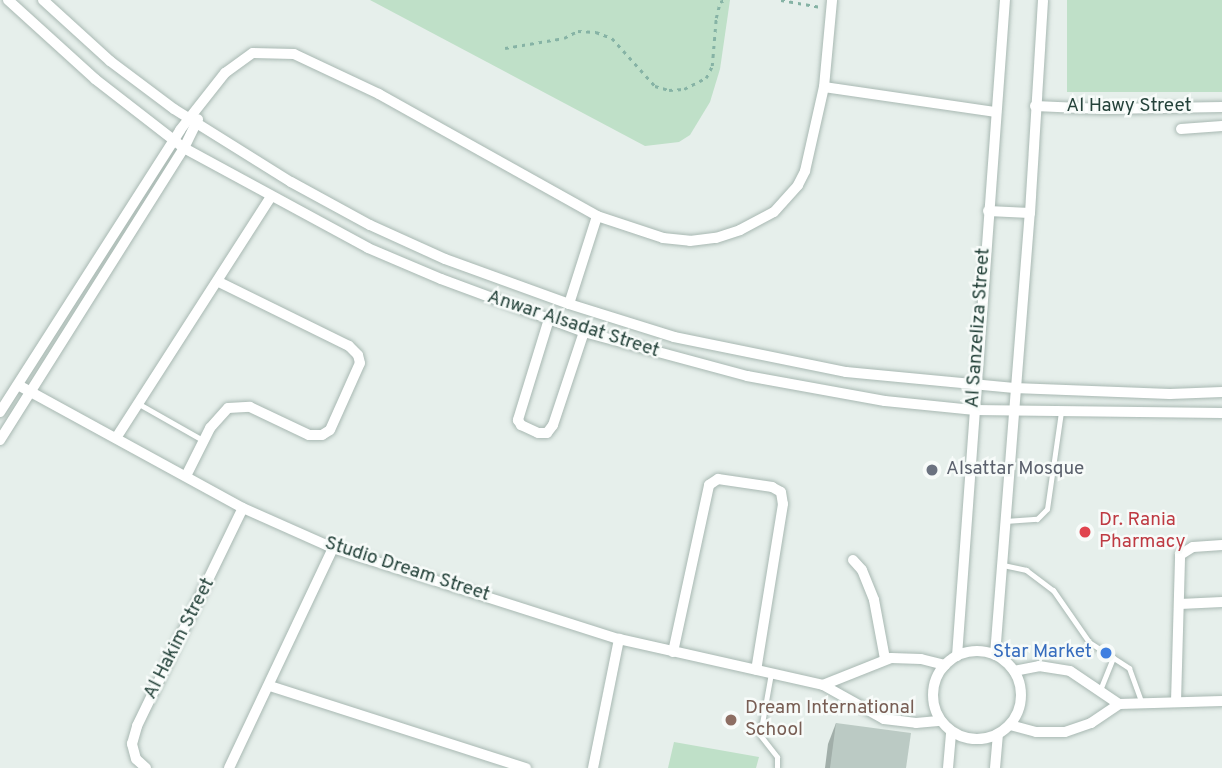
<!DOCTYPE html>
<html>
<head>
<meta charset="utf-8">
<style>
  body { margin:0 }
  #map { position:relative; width:1222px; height:768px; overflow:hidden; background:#e6efeb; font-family:Overpass,sans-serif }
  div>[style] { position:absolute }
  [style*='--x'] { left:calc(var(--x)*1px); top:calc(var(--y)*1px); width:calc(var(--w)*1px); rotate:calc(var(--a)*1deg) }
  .green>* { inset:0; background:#bfe0c8; transform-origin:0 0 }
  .path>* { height:2.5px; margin-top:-1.25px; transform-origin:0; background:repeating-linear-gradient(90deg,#86b3a5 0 3.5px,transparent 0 8.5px) }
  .roads { filter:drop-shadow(0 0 2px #a8b8b2) drop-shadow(0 0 2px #a8b8b2) }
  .service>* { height:5px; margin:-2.5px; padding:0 2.5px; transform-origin:2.5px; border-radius:2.5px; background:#fff }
  .minor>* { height:10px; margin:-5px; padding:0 5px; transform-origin:5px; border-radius:5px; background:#fff }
  .minor>.ring { margin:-5px; padding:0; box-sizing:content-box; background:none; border:10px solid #fff; border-radius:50% }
  .wall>* { inset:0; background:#a1aea9 }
  .building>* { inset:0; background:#bbcac4 }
  .dots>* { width:19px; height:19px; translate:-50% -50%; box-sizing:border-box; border:4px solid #f7fbf9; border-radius:50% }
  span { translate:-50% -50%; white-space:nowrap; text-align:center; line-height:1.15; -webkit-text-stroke:5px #f7fbf9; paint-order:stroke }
  .street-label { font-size:19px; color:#24423a }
  .worship-label { font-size:19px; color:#5b616d }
  .left { translate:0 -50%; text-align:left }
  .health-label { font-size:19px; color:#be3a42 }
  .shop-label { font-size:19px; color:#366cbe }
  .right { translate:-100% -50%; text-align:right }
  .education-label { font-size:19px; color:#785e54 }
</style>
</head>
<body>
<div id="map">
  <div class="green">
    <i style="clip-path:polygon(370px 0,730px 0,720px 69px,710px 102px,690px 135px,679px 142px,645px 146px)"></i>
    <i style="left:1067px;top:0;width:155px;height:92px"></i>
    <i style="clip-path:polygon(674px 742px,759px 757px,756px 768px,668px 768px)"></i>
  </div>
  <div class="path">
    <i style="--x:781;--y:0;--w:39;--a:10"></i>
    <i style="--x:505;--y:48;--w:60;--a:-9.6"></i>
    <i style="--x:564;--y:38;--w:16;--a:-27"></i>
    <i style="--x:578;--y:31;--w:18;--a:3"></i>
    <i style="--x:596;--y:32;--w:17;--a:21"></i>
    <i style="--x:612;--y:38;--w:64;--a:48.1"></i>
    <i style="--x:655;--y:86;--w:15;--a:16"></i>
    <i style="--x:669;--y:90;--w:15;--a:-4"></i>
    <i style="--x:684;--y:89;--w:25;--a:-27"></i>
    <i style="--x:706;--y:78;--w:13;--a:-63"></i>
    <i style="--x:712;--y:66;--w:48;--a:-85.2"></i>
    <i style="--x:716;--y:18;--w:16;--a:-76"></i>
    <i style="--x:720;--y:2;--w:5;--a:-22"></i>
  </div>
  <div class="roads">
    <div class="service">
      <i style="--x:139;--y:404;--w:75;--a:29.6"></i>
      <i style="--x:1005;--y:521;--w:32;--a:-4"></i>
      <i style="--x:1037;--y:519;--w:14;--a:-45"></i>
      <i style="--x:1047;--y:509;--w:98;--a:-81.8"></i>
      <i style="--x:1003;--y:565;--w:24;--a:12"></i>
      <i style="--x:1026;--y:570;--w:34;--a:37"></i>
      <i style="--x:1053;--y:590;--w:63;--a:55.3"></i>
      <i style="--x:1089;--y:642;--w:48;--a:33"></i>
      <i style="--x:1129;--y:668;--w:37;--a:70"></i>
      <i style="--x:771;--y:673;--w:63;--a:100.1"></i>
      <i style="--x:760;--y:735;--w:28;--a:52"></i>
      <i style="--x:777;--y:757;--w:11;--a:90"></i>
      <i style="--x:1100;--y:690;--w:35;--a:-68"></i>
    </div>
    <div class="minor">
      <i style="--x:8;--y:0;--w:118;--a:42.2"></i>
      <i style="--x:95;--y:79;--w:113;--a:37.8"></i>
      <i style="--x:184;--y:148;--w:209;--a:28.5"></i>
      <i style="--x:368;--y:248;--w:79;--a:23"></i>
      <i style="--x:441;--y:279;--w:153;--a:20.3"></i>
      <i style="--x:584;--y:332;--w:169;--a:15.1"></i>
      <i style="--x:747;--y:376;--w:140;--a:10.3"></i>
      <i style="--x:885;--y:401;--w:88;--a:5.8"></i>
      <i style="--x:973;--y:410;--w:249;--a:0.7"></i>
      <i style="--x:43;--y:0;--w:91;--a:42.3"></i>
      <i style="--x:110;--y:61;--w:80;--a:36.9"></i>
      <i style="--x:174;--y:109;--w:138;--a:32"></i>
      <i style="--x:291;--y:182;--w:90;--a:28.6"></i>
      <i style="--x:370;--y:225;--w:82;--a:24.4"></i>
      <i style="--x:445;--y:259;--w:132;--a:19.9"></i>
      <i style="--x:569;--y:304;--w:110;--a:17.4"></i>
      <i style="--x:674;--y:337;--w:176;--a:11.5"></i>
      <i style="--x:846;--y:372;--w:169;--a:5.4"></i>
      <i style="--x:1014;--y:388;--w:156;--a:2.2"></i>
      <i style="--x:1170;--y:394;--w:52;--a:-2.2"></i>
      <i style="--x:824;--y:87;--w:174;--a:8.3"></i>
      <i style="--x:1035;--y:106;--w:68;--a:2.5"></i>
      <i style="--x:1103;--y:109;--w:119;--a:-1"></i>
      <i style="--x:1181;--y:129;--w:41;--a:-4.2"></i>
      <i style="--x:988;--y:211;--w:42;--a:2.7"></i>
      <i style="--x:569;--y:304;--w:92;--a:-72.3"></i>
      <i style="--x:549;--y:319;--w:106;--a:107.1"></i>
      <i style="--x:518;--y:420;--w:6;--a:59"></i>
      <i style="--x:521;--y:425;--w:19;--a:25"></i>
      <i style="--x:538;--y:433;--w:9;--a:0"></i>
      <i style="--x:547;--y:433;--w:10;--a:-53"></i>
      <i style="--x:553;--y:425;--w:98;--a:-71.6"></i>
      <i style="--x:18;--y:385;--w:256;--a:28.7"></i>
      <i style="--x:243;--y:508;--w:98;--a:24"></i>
      <i style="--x:333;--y:548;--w:300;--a:17.7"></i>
      <i style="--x:619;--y:639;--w:209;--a:12.7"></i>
      <i style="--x:823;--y:685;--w:70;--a:29.1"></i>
      <i style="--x:884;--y:719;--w:32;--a:7"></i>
      <i style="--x:916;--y:723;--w:25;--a:-5"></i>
      <i style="--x:0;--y:412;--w:335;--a:-57.4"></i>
      <i style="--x:180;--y:130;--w:73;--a:-51.7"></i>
      <i style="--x:225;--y:73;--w:34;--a:-36"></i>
      <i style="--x:253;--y:53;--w:41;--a:1.4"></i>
      <i style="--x:294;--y:54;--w:94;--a:25.2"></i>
      <i style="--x:379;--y:94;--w:250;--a:29.2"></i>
      <i style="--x:597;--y:216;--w:70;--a:18.4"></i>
      <i style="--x:663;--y:238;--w:27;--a:6"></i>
      <i style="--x:690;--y:241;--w:26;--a:-7"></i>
      <i style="--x:716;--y:238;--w:25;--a:-18"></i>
      <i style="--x:740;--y:230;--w:38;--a:-28"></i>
      <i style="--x:774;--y:212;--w:36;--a:-48"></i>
      <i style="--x:798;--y:185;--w:16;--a:-63"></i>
      <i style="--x:805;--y:171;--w:86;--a:-77.3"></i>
      <i style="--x:824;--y:87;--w:87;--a:-84.7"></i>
      <i style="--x:116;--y:438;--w:287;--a:-57.3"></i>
      <i style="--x:0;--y:440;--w:345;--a:-57.8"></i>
      <i style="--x:184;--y:148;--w:32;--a:-64"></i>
      <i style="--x:186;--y:476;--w:54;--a:-63.4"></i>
      <i style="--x:210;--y:428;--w:27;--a:-48"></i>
      <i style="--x:228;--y:408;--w:22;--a:-3"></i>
      <i style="--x:250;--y:407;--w:65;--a:25.4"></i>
      <i style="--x:309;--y:435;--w:13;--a:0"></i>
      <i style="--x:322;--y:435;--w:9;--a:-32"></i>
      <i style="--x:330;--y:430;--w:73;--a:-65.9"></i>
      <i style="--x:360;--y:363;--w:8;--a:-104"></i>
      <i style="--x:358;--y:355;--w:13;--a:-135"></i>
      <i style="--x:349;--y:346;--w:145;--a:-153.8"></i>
      <i style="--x:853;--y:560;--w:13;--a:48"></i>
      <i style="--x:862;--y:570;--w:32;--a:68"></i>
      <i style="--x:874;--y:600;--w:60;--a:79.4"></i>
      <i style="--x:1180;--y:604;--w:42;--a:-2.7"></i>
      <i class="ring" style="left:933px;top:651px;width:78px;height:78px"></i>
      <i style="--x:673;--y:652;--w:171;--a:-77.8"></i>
      <i style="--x:709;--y:485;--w:11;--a:-34"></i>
      <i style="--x:718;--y:479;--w:55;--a:8.4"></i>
      <i style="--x:772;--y:487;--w:10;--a:29"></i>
      <i style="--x:781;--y:492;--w:12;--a:81"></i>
      <i style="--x:783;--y:504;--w:168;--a:99.2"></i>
      <i style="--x:995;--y:655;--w:443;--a:-85.5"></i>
      <i style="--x:1030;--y:213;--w:213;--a:-86.5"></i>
      <i style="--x:957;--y:656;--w:658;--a:-85.82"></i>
      <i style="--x:1014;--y:671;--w:25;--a:-11"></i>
      <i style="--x:1039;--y:666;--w:31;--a:9"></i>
      <i style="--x:1070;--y:671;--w:59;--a:34"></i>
      <i style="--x:823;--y:685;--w:73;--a:-21.7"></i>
      <i style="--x:891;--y:658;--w:30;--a:2"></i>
      <i style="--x:921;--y:659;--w:25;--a:14"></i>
      <i style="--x:270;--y:686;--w:269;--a:17.8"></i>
      <i style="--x:1176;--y:702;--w:147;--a:-88.4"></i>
      <i style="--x:1180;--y:555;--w:15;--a:-32"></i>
      <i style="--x:1193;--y:547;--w:29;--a:-4"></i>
      <i style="--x:1010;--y:725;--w:27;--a:15"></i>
      <i style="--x:1036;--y:732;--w:29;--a:0"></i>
      <i style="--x:1065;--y:732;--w:28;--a:-19"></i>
      <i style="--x:1091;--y:723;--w:34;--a:-34"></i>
      <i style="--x:1119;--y:704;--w:103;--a:-1.7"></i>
      <i style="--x:146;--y:768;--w:13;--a:-138"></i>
      <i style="--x:136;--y:759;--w:16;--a:-105"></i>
      <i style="--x:132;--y:744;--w:19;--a:-74"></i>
      <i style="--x:137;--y:726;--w:242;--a:-64.1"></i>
      <i style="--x:229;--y:768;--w:243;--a:-64.7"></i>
      <i style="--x:593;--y:768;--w:132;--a:-78.6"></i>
      <i style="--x:948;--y:768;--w:37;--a:-85"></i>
      <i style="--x:995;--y:768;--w:34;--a:-85"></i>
    </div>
  </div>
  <div class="wall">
    <i style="clip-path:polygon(836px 723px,906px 768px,825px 768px,828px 744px)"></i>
  </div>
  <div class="building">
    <i style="clip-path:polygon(836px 723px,911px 733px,906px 768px,830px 768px)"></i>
  </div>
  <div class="dots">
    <i style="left:932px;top:470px;background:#6b7280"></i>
    <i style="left:1085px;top:532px;background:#e0444e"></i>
    <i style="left:1106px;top:653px;background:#3f7fe0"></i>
    <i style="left:731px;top:720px;background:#8d6e63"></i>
  </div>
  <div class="street-label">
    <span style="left:1129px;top:107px">Al Hawy Street</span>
    <span style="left:573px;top:325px;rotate:18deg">Anwar Alsadat Street</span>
    <span style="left:979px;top:328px;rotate:-86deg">Al Sanzeliza Street</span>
    <span style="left:407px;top:570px;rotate:18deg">Studio Dream Street</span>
    <span style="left:180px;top:639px;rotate:-63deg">Al Hakim Street</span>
  </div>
  <div class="worship-label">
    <span class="left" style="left:946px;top:470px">Alsattar Mosque</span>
  </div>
  <div class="health-label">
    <span class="left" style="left:1099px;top:532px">Dr. Rania<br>Pharmacy</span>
  </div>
  <div class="shop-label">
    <span class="right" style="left:1092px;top:653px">Star Market</span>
  </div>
  <div class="education-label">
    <span class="left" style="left:745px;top:720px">Dream International<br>School</span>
  </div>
</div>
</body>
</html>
